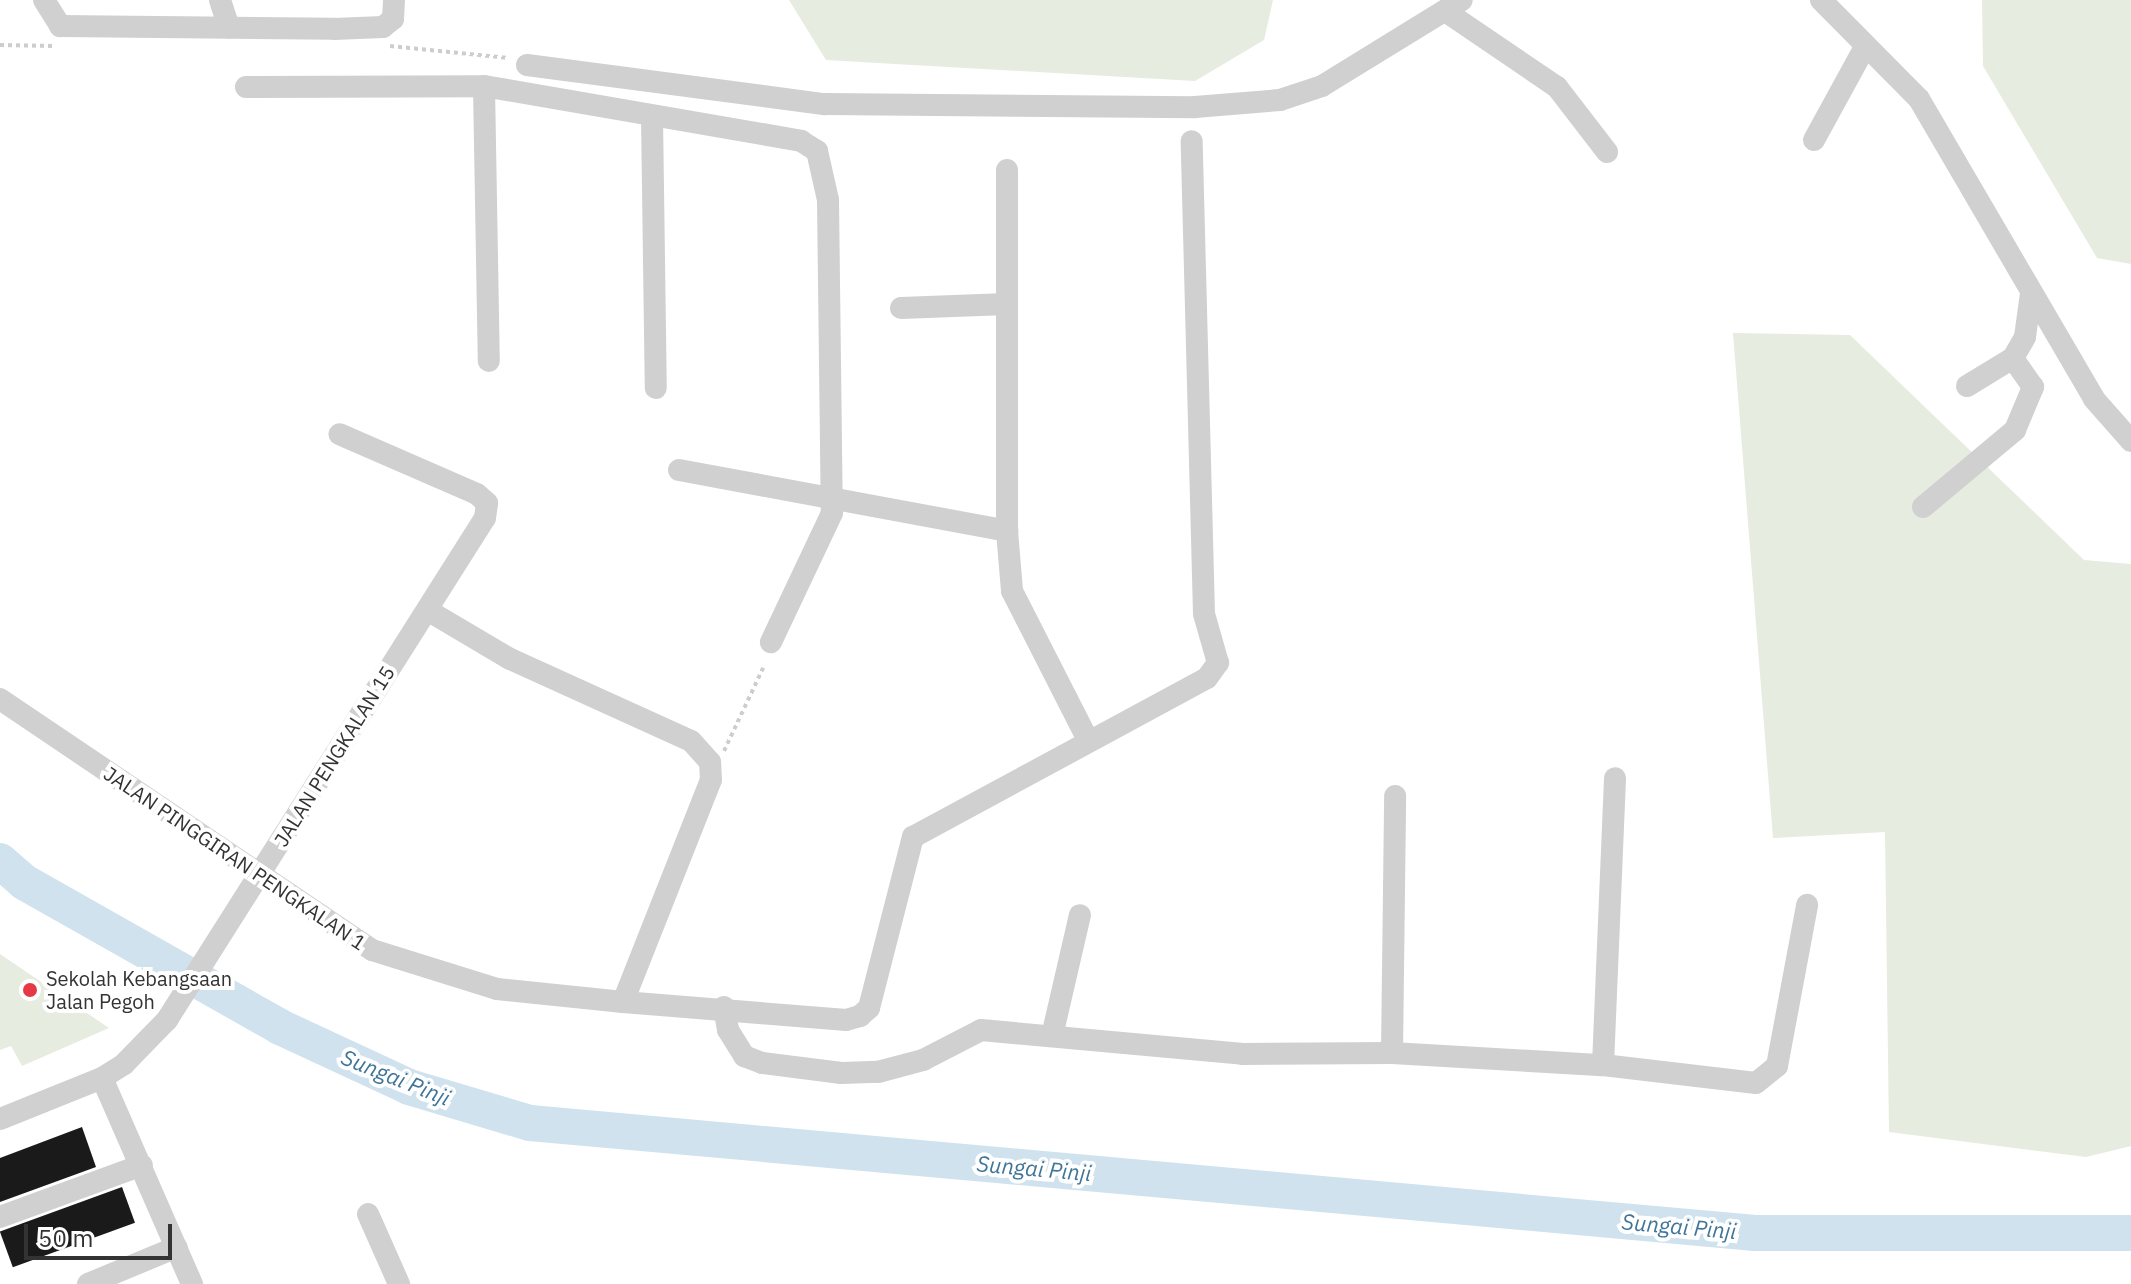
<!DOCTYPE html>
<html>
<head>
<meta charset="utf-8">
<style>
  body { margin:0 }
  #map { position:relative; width:2131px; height:1284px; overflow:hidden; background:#fff; font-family:"IBM Plex Sans",sans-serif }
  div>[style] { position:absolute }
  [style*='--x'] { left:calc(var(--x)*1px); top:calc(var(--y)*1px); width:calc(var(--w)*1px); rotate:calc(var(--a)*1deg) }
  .green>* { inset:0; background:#e6ecdf }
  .river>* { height:36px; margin:-18px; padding:0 18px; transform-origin:18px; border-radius:18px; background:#cfe2ee }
  .building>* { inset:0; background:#1a1a1a; transform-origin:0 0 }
  .path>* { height:4px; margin-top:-2px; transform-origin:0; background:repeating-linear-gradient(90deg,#cdcdcd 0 4px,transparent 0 8px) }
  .minor>* { height:22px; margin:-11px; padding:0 11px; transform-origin:11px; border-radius:11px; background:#d0d0d0 }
  .dots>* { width:22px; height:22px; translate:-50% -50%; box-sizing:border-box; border:4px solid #fff; border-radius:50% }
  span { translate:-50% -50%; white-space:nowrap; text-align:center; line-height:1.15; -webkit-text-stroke:8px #fff; paint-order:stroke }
  .street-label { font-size:20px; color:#333 }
  .poi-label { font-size:20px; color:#333 }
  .left { translate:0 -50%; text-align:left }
  .water-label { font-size:22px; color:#3f7597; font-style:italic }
  .scale { position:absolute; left:24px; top:1224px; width:148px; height:36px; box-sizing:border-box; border:4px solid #333; border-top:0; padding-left:10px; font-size:24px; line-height:28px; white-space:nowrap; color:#333; -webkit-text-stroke:6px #fff; paint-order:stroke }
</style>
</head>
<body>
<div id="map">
  <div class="green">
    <i style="clip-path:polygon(789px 0,1273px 0,1264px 40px,1195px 81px,826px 60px)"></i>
    <i style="clip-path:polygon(1982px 0,2131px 0,2131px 264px,2097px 258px,1983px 66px)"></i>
    <i style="clip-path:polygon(1733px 333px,1850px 335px,2084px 560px,2131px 564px,2131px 1146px,2086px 1157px,1889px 1132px,1885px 832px,1773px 838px)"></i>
    <i style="clip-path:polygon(0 954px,109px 1028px,22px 1066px,11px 1046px,0 1050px)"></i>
  </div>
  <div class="river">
    <i style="--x:0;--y:861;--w:32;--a:41"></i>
    <i style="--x:24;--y:882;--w:294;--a:29.5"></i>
    <i style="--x:280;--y:1027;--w:142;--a:24.9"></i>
    <i style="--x:409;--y:1087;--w:126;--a:16.6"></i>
    <i style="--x:530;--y:1123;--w:1230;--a:5.13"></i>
    <i style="--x:1755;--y:1233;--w:376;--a:0"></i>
  </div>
  <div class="building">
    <i style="clip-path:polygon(82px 1127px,96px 1167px,0 1202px,0 1158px)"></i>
    <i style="left:122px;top:1187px;width:38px;height:130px;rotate:70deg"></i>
  </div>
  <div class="path">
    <i style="--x:0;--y:45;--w:54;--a:1.1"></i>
    <i style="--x:390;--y:46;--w:119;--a:5.8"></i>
    <i style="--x:724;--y:751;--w:92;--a:-64.8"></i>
  </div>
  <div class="minor">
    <i style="--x:44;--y:0;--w:31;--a:58"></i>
    <i style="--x:60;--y:26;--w:274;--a:0.6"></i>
    <i style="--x:334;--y:29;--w:49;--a:-2.3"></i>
    <i style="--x:383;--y:27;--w:13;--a:-39"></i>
    <i style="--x:393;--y:19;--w:19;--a:-87"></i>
    <i style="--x:220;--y:0;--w:29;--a:72"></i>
    <i style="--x:1821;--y:0;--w:139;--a:45.3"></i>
    <i style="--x:1919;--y:99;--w:347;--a:59.7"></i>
    <i style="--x:2094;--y:399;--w:56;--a:48.6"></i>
    <i style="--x:1445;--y:11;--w:135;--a:34.2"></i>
    <i style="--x:1557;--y:87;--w:82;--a:52.4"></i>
    <i style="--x:527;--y:65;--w:301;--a:7.5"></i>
    <i style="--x:825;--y:104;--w:370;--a:0.5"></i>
    <i style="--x:1195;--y:107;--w:85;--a:-4.7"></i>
    <i style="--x:1280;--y:100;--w:44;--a:-18.4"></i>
    <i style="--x:1322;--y:86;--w:164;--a:-31.6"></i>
    <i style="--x:484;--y:86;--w:275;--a:89"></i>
    <i style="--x:246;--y:87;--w:238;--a:-0.2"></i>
    <i style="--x:484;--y:86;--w:322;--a:9.8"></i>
    <i style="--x:801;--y:141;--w:19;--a:32"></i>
    <i style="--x:817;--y:151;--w:50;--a:77.3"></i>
    <i style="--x:828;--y:200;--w:313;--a:89.3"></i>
    <i style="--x:832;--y:513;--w:143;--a:115.3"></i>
    <i style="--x:652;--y:117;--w:271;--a:89.2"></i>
    <i style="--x:1814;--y:140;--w:106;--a:-61.3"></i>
    <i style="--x:1007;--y:170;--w:361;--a:90"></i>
    <i style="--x:1007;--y:531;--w:60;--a:85.2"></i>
    <i style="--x:1012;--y:591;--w:167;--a:63"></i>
    <i style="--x:901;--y:308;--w:106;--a:-2.2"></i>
    <i style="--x:1967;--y:386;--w:54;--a:-31.3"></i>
    <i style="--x:2013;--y:358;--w:24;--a:-60"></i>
    <i style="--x:2025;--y:337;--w:44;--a:-82.2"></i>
    <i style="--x:679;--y:470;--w:334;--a:10.5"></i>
    <i style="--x:1923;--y:507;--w:120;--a:-39.9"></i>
    <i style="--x:2015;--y:430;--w:47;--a:-67.3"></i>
    <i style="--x:2033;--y:387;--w:35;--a:-125"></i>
    <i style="--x:0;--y:699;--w:449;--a:34"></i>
    <i style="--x:372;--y:950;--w:131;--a:17.3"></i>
    <i style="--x:497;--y:989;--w:127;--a:5.9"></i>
    <i style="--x:623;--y:1002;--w:239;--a:-68.4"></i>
    <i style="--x:711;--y:780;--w:18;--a:-93"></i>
    <i style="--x:710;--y:762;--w:28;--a:-132"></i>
    <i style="--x:691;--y:741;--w:199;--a:-155.6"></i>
    <i style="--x:510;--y:659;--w:96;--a:-149.4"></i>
    <i style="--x:623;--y:1002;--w:224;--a:4.6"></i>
    <i style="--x:846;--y:1020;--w:15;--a:-16"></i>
    <i style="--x:860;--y:1016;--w:12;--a:-42"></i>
    <i style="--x:869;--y:1008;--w:177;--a:-75.6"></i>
    <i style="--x:913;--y:837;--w:334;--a:-28.4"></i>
    <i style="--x:1207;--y:678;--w:19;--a:-54"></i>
    <i style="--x:1218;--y:663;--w:51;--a:-105.9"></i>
    <i style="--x:1204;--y:614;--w:473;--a:-91.5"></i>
    <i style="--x:724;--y:1007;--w:23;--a:80"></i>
    <i style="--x:728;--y:1030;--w:31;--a:58"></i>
    <i style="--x:744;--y:1056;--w:19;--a:21"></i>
    <i style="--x:762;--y:1063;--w:80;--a:7.2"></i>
    <i style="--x:841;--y:1073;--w:37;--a:-2"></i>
    <i style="--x:878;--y:1072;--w:47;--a:-14.9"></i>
    <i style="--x:923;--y:1060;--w:65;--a:-27.3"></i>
    <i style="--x:981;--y:1030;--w:263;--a:5.2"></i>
    <i style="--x:1243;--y:1054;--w:149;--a:-0.4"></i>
    <i style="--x:1392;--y:1053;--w:211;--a:3.3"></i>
    <i style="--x:1603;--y:1065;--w:154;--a:6.7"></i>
    <i style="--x:1756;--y:1083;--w:27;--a:-39"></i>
    <i style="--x:1777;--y:1066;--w:164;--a:-79.4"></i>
    <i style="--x:1052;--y:1036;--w:124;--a:-77"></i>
    <i style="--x:1392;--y:1053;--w:257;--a:-89.3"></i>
    <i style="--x:1603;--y:1065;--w:287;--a:-87.6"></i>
    <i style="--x:102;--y:1078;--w:225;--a:66.4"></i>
    <i style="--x:0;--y:1119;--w:110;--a:-21.9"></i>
    <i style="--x:102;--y:1078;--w:26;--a:-32"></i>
    <i style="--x:124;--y:1064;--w:62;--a:-45.7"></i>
    <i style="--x:167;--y:1020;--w:594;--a:-57.65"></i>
    <i style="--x:485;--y:518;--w:15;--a:-82"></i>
    <i style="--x:487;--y:503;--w:13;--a:-138"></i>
    <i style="--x:477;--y:494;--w:150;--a:-156.5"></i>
    <i style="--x:368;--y:1214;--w:77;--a:66.1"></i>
    <i style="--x:0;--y:1217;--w:151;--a:-20.1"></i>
    <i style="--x:88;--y:1284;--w:96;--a:-22.6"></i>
  </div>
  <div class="dots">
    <i style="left:30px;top:990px;background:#e63946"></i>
  </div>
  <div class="street-label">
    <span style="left:334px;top:756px;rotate:-58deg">JALAN PENGKALAN 15</span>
    <span style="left:235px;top:858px;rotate:34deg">JALAN PINGGIRAN PENGKALAN 1</span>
  </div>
  <div class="poi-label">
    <span class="left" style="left:46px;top:990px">Sekolah Kebangsaan<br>Jalan Pegoh</span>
  </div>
  <div class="water-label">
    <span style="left:396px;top:1077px;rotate:22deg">Sungai Pinji</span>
    <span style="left:1034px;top:1168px;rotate:5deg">Sungai Pinji</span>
    <span style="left:1679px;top:1226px;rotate:5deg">Sungai Pinji</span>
  </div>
  <div class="scale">50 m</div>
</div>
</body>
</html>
